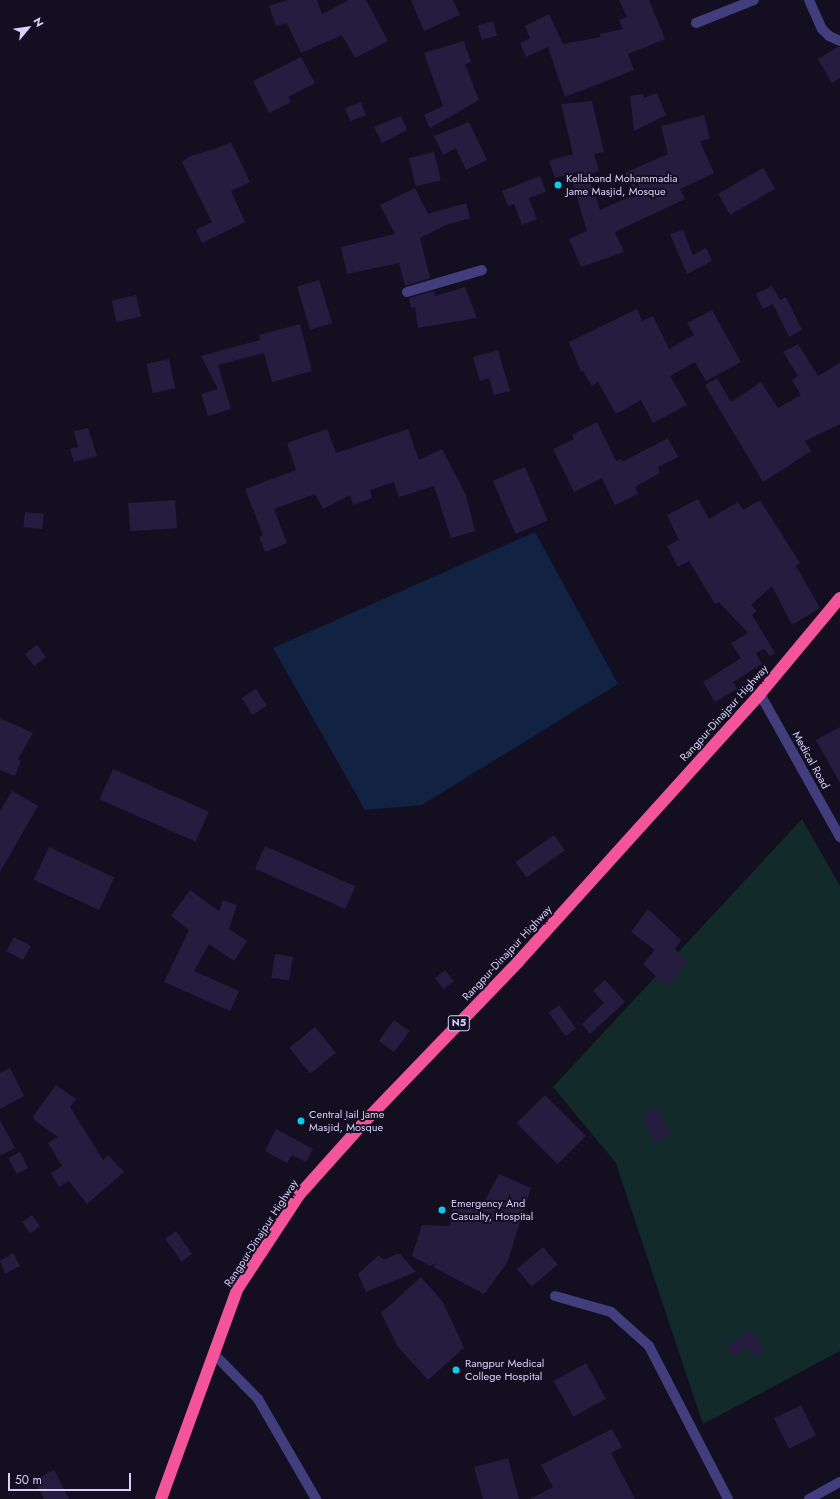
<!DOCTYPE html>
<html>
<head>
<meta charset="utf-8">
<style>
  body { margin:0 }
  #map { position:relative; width:840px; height:1499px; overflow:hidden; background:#130f21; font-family:Jost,sans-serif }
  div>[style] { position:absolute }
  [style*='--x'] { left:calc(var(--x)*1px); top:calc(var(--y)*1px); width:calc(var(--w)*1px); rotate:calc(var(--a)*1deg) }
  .green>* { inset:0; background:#122a2a }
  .water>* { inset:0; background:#112243 }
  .building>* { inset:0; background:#251c40; transform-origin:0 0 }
  .minor>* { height:10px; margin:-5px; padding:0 5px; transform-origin:5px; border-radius:5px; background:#423d7d }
  .highway>* { height:12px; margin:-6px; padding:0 6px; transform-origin:6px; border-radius:6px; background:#f4559a }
  .dots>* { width:11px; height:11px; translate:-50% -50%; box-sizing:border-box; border:2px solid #130f21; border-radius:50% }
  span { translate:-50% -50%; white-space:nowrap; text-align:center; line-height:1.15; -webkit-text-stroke:4px #130f21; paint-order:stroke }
  .shield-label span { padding:1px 3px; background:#130f21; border:1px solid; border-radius:3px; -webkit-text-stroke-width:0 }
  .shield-label { font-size:10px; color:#d8d1fc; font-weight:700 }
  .poi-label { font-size:11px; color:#d8d1fc }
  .left { translate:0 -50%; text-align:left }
  .street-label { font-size:11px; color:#d8d1fc }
  .north { position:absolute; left:8px; top:8px; width:40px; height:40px; -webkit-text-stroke:3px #130f21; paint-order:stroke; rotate:61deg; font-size:11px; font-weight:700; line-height:16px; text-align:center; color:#d8d1fc }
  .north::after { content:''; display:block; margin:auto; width:14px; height:18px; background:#d8d1fc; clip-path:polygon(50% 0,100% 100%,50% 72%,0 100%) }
  .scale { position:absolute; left:8px; top:1473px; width:123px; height:18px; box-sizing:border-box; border:2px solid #d8d1fc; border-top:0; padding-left:5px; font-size:12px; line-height:14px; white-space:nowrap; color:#d8d1fc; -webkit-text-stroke:3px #130f21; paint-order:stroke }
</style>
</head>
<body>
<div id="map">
  <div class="green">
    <i style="clip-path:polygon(802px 819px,840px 886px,840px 1351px,703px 1424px,616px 1163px,553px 1087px)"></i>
  </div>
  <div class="water">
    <i style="clip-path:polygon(535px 532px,618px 684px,422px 805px,365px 810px,273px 648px)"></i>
  </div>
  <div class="building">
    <i style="clip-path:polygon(287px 0,317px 0,322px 14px,349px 0,366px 0,388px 41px,355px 58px,342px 35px,301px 53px,287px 23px,276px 26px,269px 6px)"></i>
    <i style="clip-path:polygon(411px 0,453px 0,460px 15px,424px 31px)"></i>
    <i style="clip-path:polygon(619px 0,649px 0,665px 39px,628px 54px,634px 70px,565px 97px,548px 47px,526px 57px,520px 43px,530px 38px,525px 26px,549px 14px,563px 44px,601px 37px,600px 34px,623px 29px,619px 20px,627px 17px)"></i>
    <i style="left:493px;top:21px;width:15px;height:16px;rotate:74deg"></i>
    <i style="clip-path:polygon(464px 41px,471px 62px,465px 64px,479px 100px,430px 128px,424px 115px,443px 106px,424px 53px)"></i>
    <i style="clip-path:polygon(838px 47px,840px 47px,840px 78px,832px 83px,818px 59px)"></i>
    <i style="clip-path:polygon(301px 57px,315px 83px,288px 97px,291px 102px,269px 113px,253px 81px)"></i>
    <i style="clip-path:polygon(657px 93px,666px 115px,634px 131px,630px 96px,643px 94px,644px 98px)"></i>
    <i style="clip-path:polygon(592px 101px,604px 152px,594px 154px,599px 171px,589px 174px,600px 210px,636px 194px,625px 173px,668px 154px,661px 126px,704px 115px,710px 139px,700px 141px,714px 173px,680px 189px,685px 199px,615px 232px,624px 252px,581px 267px,569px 239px,587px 231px,570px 174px,555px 178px,549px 161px,573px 154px,561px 104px)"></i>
    <i style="left:361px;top:102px;width:14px;height:17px;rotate:69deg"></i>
    <i style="clip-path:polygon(401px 116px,407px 130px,382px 143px,374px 127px)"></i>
    <i style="clip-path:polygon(469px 122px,487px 160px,466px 170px,456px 148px,443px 155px,434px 136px)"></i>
    <i style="clip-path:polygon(231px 142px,250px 182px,231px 191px,245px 222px,202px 243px,196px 230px,212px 222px,182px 162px,191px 156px,215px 149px)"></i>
    <i style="left:434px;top:152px;width:29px;height:26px;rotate:76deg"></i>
    <i style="left:763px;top:168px;width:24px;height:52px;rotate:60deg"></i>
    <i style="clip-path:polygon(540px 176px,546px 192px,529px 198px,537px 219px,522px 225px,514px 204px,508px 206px,502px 191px)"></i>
    <i style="clip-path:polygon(415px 188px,428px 214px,466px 203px,470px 218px,446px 225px,420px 238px,430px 278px,405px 286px,399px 263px,347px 274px,341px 247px,395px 234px,380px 205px)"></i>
    <i style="clip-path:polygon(683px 230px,693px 255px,706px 248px,712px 261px,687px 274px,670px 234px)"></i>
    <i style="left:319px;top:280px;width:45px;height:23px;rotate:73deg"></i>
    <i style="clip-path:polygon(772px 286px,780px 300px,786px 297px,802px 330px,789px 337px,773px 304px,763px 309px,756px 294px)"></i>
    <i style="clip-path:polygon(465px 287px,477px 318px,418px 328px,415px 307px,411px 308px,409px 298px,434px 291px,435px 296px)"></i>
    <i style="left:136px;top:295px;width:22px;height:25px;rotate:77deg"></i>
    <i style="clip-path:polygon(637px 309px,642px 321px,653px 316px,669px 349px,694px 335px,687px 323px,712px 310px,741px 362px,706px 381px,695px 362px,670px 376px,687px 405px,653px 423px,641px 400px,616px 414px,598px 382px,592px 386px,583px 371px,581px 372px,569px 342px)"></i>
    <i style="clip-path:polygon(300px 324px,312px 371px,272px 382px,264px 353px,218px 365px,231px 409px,208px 416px,201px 394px,218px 389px,201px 356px,260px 340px,259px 335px)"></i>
    <i style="clip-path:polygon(798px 344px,818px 376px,840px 363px,840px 424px,805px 441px,811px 451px,763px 482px,705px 385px,717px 378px,731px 402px,761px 382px,778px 408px,801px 395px,792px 380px,798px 376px,783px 352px)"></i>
    <i style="clip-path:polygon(498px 350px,510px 391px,494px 395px,489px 378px,480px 381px,473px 357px)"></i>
    <i style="left:169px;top:359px;width:30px;height:23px;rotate:78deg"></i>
    <i style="clip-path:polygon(597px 422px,616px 461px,621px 459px,622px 462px,668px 438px,678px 457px,658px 467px,660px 473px,635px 487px,638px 494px,615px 505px,602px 478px,574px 492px,553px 449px,574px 439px,572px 435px)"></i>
    <i style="clip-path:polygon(88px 428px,97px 456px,74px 462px,70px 449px,78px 447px,74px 431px)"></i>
    <i style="clip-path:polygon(327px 429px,336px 453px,408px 429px,419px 460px,442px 449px,466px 495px,475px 531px,451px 538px,434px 486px,399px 497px,394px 482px,370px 490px,372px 498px,353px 505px,350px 495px,323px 509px,315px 494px,274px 509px,287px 543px,265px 552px,259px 537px,263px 535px,245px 489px,296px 470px,287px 443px)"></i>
    <i style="left:525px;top:467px;width:58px;height:35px;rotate:67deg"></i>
    <i style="clip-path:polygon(698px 499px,709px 519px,738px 502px,743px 510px,760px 500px,800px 563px,796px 566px,820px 608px,792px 625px,772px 586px,751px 605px,757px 611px,752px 615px,775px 653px,770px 656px,764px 649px,756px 653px,762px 664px,733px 682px,737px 689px,715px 702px,703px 682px,741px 658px,731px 643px,748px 633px,719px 602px,715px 604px,689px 561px,678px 567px,667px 546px,679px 540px,667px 515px)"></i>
    <i style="left:175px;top:500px;width:28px;height:47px;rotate:86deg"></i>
    <i style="left:25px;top:512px;width:19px;height:15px;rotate:6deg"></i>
    <i style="left:37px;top:645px;width:15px;height:15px;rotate:53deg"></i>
    <i style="left:256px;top:689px;width:20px;height:17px;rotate:57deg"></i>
    <i style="clip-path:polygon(0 718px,33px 733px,18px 759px,21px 761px,15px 776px,0 770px)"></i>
    <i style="clip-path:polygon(840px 727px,840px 783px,816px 740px)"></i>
    <i style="left:113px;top:769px;width:105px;height:33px;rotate:24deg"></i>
    <i style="clip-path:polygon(12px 791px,38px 806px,0 872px,0 811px)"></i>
    <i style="left:554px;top:835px;width:19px;height:47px;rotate:55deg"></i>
    <i style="left:265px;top:846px;width:99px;height:25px;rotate:24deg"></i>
    <i style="left:49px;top:847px;width:72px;height:36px;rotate:25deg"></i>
    <i style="clip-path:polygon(190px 890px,219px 911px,223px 900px,237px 905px,229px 929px,247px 941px,234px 961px,209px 944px,194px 971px,239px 991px,230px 1011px,164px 982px,189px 930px,171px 916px)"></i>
    <i style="clip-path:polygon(648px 909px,681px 940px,675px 949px,688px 962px,666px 986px,643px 964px,655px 950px,631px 932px)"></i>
    <i style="left:14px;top:937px;width:19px;height:16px;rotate:28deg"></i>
    <i style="left:275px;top:954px;width:18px;height:24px;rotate:9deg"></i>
    <i style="left:445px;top:970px;width:14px;height:13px;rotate:51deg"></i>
    <i style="clip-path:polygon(605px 980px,625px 1002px,590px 1034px,582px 1024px,604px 1003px,593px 991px)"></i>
    <i style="left:559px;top:1005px;width:29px;height:13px;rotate:54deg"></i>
    <i style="left:394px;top:1020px;width:19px;height:26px;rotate:36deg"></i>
    <i style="left:315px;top:1027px;width:33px;height:33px;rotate:51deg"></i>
    <i style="clip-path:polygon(10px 1068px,24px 1096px,0 1109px,0 1073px)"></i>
    <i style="clip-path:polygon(56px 1085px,76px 1099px,70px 1107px,103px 1160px,108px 1155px,124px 1172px,87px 1204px,69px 1181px,59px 1187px,51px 1173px,62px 1166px,48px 1143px,58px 1137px,34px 1120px,34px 1115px)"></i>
    <i style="left:545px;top:1095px;width:58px;height:40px;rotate:45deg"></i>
    <i style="left:657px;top:1107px;width:32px;height:17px;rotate:64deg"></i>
    <i style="clip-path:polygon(0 1120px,15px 1148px,0 1156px)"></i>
    <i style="clip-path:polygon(276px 1129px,313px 1149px,306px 1162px,292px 1155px,287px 1163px,265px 1151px)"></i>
    <i style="left:20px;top:1152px;width:18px;height:13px;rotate:63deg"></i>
    <i style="clip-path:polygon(499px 1174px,531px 1188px,507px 1263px,484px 1294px,433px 1267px,437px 1263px,430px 1266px,412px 1256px,422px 1225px,450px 1226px,453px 1199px,481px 1208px)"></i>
    <i style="left:32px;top:1215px;width:14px;height:12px;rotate:56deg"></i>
    <i style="left:176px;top:1231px;width:28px;height:13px;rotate:55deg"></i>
    <i style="left:543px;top:1247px;width:23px;height:34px;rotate:50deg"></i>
    <i style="clip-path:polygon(13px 1253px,20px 1266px,5px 1274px,0 1261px)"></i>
    <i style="clip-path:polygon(396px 1254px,400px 1254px,416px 1272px,366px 1292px,358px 1274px,379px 1255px,384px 1260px)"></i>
    <i style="clip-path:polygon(421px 1277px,443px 1302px,464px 1348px,428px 1380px,398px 1347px,381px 1313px)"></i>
    <i style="clip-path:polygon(752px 1330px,764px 1350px,752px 1357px,747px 1348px,732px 1357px,726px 1346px)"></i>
    <i style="left:586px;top:1363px;width:41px;height:37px;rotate:61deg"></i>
    <i style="left:801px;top:1405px;width:34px;height:30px;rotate:64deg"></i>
    <i style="clip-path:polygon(612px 1429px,622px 1447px,611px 1453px,635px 1499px,530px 1499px,553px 1487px,541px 1465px)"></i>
    <i style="clip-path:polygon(508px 1458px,519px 1499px,483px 1499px,474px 1467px)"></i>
    <i style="clip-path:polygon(54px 1470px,69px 1499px,44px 1499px,35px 1480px)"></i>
  </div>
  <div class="minor">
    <i style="--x:809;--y:0;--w:32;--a:66"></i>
    <i style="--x:822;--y:29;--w:10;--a:45"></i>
    <i style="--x:829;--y:36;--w:12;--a:24"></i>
    <i style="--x:696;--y:23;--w:62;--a:-21.6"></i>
    <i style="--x:407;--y:292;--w:78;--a:-16.3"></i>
    <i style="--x:760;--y:694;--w:164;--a:60.8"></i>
    <i style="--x:555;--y:1296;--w:58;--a:15.9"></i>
    <i style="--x:611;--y:1312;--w:51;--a:41.8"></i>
    <i style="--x:649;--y:1346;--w:172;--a:62.7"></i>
    <i style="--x:214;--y:1354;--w:63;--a:45.6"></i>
    <i style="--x:258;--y:1399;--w:116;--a:59.9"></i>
    <i style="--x:809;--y:1499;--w:35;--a:-29"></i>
  </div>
  <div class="highway">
    <i style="--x:161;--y:1499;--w:225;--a:-70"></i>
    <i style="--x:238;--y:1288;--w:111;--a:-56.7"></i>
    <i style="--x:299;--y:1195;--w:106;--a:-48.1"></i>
    <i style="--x:370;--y:1116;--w:214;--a:-46.1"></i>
    <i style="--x:518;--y:962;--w:361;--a:-47.9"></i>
    <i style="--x:760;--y:694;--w:125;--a:-50.2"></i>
  </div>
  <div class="dots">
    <i style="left:558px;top:185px;background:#0fcbea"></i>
    <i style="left:301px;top:1121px;background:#0fcbea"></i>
    <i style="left:442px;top:1210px;background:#0fcbea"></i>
    <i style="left:456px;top:1370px;background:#0fcbea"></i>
  </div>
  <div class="shield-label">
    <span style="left:459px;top:1023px">N5</span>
  </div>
  <div class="poi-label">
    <span class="left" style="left:566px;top:185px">Kellaband Mohammadia<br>Jame Masjid, Mosque</span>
    <span class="left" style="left:309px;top:1121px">Central Jail Jame<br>Masjid, Mosque</span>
    <span class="left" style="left:451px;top:1210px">Emergency And<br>Casualty, Hospital</span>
    <span class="left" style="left:465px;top:1370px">Rangpur Medical<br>College Hospital</span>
  </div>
  <div class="street-label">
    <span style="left:724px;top:713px;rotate:-48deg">Rangpur-Dinajpur Highway</span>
    <span style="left:811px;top:760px;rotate:61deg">Medical Road</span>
    <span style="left:507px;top:953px;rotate:-47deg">Rangpur-Dinajpur Highway</span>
    <span style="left:261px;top:1233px;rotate:-57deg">Rangpur-Dinajpur Highway</span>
  </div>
  <div class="north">N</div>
  <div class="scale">50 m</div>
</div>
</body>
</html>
